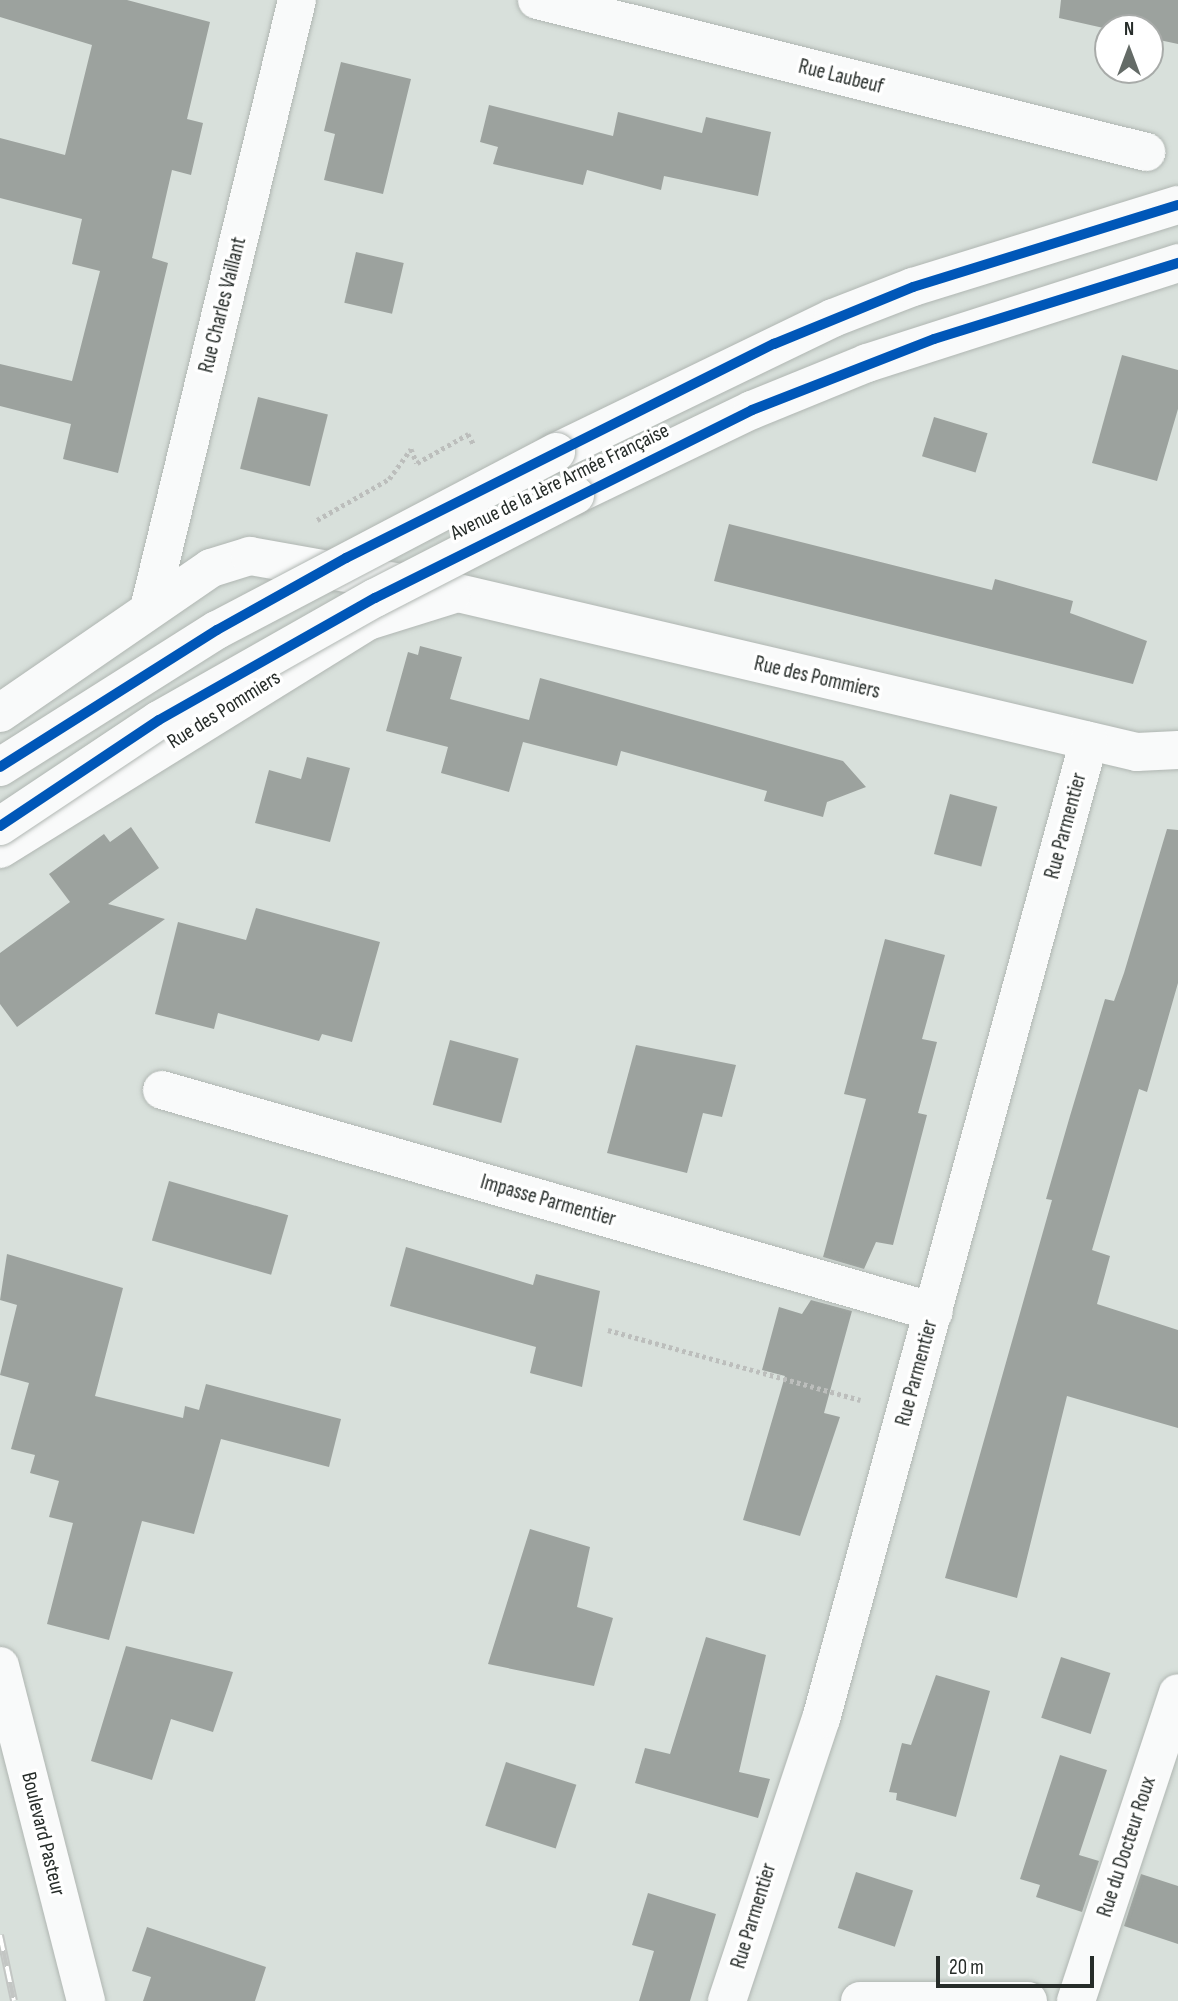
<!DOCTYPE html>
<html>
<head>
<meta charset="utf-8">
<style>
  body { margin:0 }
  #map { position:relative; width:1178px; height:2001px; overflow:hidden; background:#d8e0db; font-family:"Sofia Sans Condensed",sans-serif }
  div>[style] { position:absolute }
  [style*='--x'] { left:calc(var(--x)*1px); top:calc(var(--y)*1px); width:calc(var(--w)*1px); rotate:calc(var(--a)*1deg) }
  .building>* { inset:0; background:#9ca29e; transform-origin:0 0 }
  .path>* { height:4.5px; margin-top:-2.25px; transform-origin:0; background:repeating-linear-gradient(90deg,#bcbebc 0 3.5px,transparent 0 7px) }
  .roads { filter:drop-shadow(0 0 2px #b0b6b2) drop-shadow(0 0 2px #b0b6b2) }
  .minor>* { height:38px; margin:-19px; padding:0 19px; transform-origin:19px; border-radius:19px; background:#f9fafa }
  .secondary>* { height:38px; margin:-19px; padding:0 19px; transform-origin:19px; border-radius:19px; background:#f9fafa }
  .rail>* { height:8px; margin-top:-4px; transform-origin:0; background:repeating-linear-gradient(90deg,#fff 0 16px,#c3c6c4 0 32px); box-sizing:border-box; border-block:2px solid #c3c6c4 }
  .bridges { filter:drop-shadow(0 0 2px #b0b6b2) drop-shadow(0 0 2px #b0b6b2) }
  .secondary-bridge>* { height:38px; margin:-19px; padding:0 19px; transform-origin:19px; border-radius:19px; background:#f9fafa }
  .cycleway>* { height:10px; margin:-5px; padding:0 5px; transform-origin:5px; border-radius:5px; background:#0057b8 }
  span { translate:-50% -50%; white-space:nowrap; text-align:center; line-height:1.15; -webkit-text-stroke:7px #fff; paint-order:stroke }
  .street-label { font-size:21px; color:#262c29 }
  .north { position:absolute; left:1094px; top:14px; width:70px; height:70px; box-sizing:border-box; background:#fff; border:2px solid #a8aba9; border-radius:50%; rotate:0deg; font-size:19px; font-weight:700; line-height:28px; text-align:center; color:#262c29 }
  .north::after { content:''; display:block; margin:auto; width:24px; height:32px; background:#646b67; clip-path:polygon(50% 0,100% 100%,50% 72%,0 100%) }
  .scale { position:absolute; left:936px; top:1956px; width:158px; height:32px; box-sizing:border-box; border:4px solid #262c29; border-top:0; padding-left:9px; font-size:21px; line-height:24px; white-space:nowrap; color:#262c29; -webkit-text-stroke:5px #fff; paint-order:stroke }
</style>
</head>
<body>
<div id="map">
  <div class="building">
    <i style="clip-path:polygon(0 0,127px 0,210px 22px,187px 119px,203px 123px,191px 175px,172px 170px,152px 258px,168px 263px,118px 473px,63px 459px,71px 424px,0 406px,0 364px,72px 381px,100px 271px,72px 264px,82px 219px,0 198px,0 138px,65px 155px,92px 45px,0 17px)"></i>
    <i style="clip-path:polygon(1061px 0,1178px 0,1178px 44px,1150px 38px,1150px 28px,1108px 29px,1059px 18px)"></i>
    <i style="clip-path:polygon(341px 62px,411px 79px,383px 194px,324px 180px,335px 134px,324px 131px)"></i>
    <i style="clip-path:polygon(489px 105px,613px 136px,618px 112px,702px 133px,706px 117px,771px 132px,758px 196px,664px 176px,661px 190px,587px 170px,583px 185px,493px 164px,498px 147px,480px 142px)"></i>
    <i style="left:356px;top:252px;width:49px;height:52px;rotate:13deg"></i>
    <i style="clip-path:polygon(1122px 355px,1178px 370px,1178px 409px,1157px 481px,1092px 463px)"></i>
    <i style="left:258px;top:397px;width:72px;height:74px;rotate:14deg"></i>
    <i style="left:934px;top:417px;width:56px;height:41px;rotate:17deg"></i>
    <i style="clip-path:polygon(729px 524px,992px 590px,995px 579px,1073px 601px,1070px 613px,1147px 641px,1133px 684px,714px 581px)"></i>
    <i style="clip-path:polygon(420px 646px,462px 657px,450px 699px,529px 720px,540px 678px,843px 761px,866px 787px,827px 802px,823px 817px,764px 801px,767px 791px,621px 751px,617px 766px,523px 742px,509px 792px,441px 773px,448px 747px,386px 731px,408px 652px,418px 655px)"></i>
    <i style="clip-path:polygon(307px 757px,350px 768px,330px 842px,255px 823px,269px 770px,301px 779px)"></i>
    <i style="left:950px;top:794px;width:49px;height:62px;rotate:15deg"></i>
    <i style="clip-path:polygon(131px 827px,159px 868px,108px 904px,165px 919px,17px 1027px,0 1004px,0 953px,70px 902px,49px 874px,104px 834px,110px 842px)"></i>
    <i style="clip-path:polygon(1167px 829px,1178px 830px,1178px 983px,1147px 1092px,1139px 1089px,1092px 1250px,1110px 1256px,1097px 1304px,1178px 1330px,1178px 1428px,1067px 1396px,1017px 1598px,945px 1578px,1052px 1200px,1046px 1199px,1070px 1116px,1105px 999px,1114px 1001px,1124px 973px)"></i>
    <i style="clip-path:polygon(256px 908px,380px 942px,352px 1042px,322px 1034px,319px 1041px,218px 1013px,214px 1029px,155px 1014px,178px 922px,246px 940px)"></i>
    <i style="clip-path:polygon(885px 939px,945px 955px,922px 1039px,937px 1042px,918px 1113px,927px 1115px,893px 1245px,876px 1242px,864px 1269px,823px 1257px,866px 1099px,844px 1094px)"></i>
    <i style="left:450px;top:1040px;width:71px;height:67px;rotate:15deg"></i>
    <i style="clip-path:polygon(636px 1045px,736px 1065px,722px 1117px,703px 1113px,687px 1173px,607px 1153px)"></i>
    <i style="left:169px;top:1181px;width:124px;height:62px;rotate:16deg"></i>
    <i style="clip-path:polygon(406px 1247px,533px 1285px,536px 1274px,600px 1291px,582px 1387px,530px 1373px,536px 1347px,390px 1306px)"></i>
    <i style="clip-path:polygon(7px 1254px,123px 1288px,95px 1396px,183px 1418px,185px 1406px,199px 1410px,206px 1384px,341px 1419px,329px 1467px,221px 1439px,194px 1534px,142px 1521px,109px 1640px,47px 1624px,73px 1523px,49px 1517px,59px 1481px,30px 1473px,35px 1455px,11px 1449px,29px 1383px,0 1375px,17px 1305px,0 1300px)"></i>
    <i style="clip-path:polygon(811px 1300px,852px 1311px,824px 1413px,840px 1417px,800px 1536px,743px 1520px,785px 1376px,762px 1370px,779px 1307px,802px 1314px)"></i>
    <i style="clip-path:polygon(530px 1529px,590px 1547px,577px 1607px,613px 1618px,594px 1686px,488px 1664px)"></i>
    <i style="clip-path:polygon(706px 1637px,766px 1655px,739px 1772px,770px 1779px,758px 1818px,635px 1783px,645px 1748px,670px 1754px)"></i>
    <i style="clip-path:polygon(126px 1646px,233px 1672px,213px 1732px,171px 1719px,152px 1780px,91px 1761px)"></i>
    <i style="left:1061px;top:1657px;width:52px;height:64px;rotate:18deg"></i>
    <i style="clip-path:polygon(936px 1675px,990px 1691px,956px 1817px,896px 1800px,897px 1793px,889px 1792px,902px 1743px,911px 1745px)"></i>
    <i style="clip-path:polygon(1060px 1755px,1107px 1770px,1079px 1855px,1099px 1861px,1082px 1912px,1036px 1897px,1040px 1885px,1020px 1879px)"></i>
    <i style="left:506px;top:1762px;width:74px;height:67px;rotate:18deg"></i>
    <i style="left:856px;top:1872px;width:60px;height:59px;rotate:18deg"></i>
    <i style="clip-path:polygon(1141px 1874px,1178px 1886px,1178px 1944px,1124px 1926px)"></i>
    <i style="clip-path:polygon(648px 1893px,716px 1914px,690px 2001px,639px 2001px,654px 1951px,632px 1945px)"></i>
    <i style="clip-path:polygon(147px 1927px,266px 1967px,255px 2001px,143px 2001px,151px 1977px,132px 1971px)"></i>
  </div>
  <div class="path">
    <i style="--x:317;--y:520;--w:83;--a:-29.7"></i>
    <i style="--x:389;--y:479;--w:37;--a:-54"></i>
    <i style="--x:411;--y:449;--w:15;--a:67"></i>
    <i style="--x:417;--y:463;--w:59;--a:-29.6"></i>
    <i style="--x:468;--y:434;--w:13;--a:61"></i>
    <i style="--x:608;--y:1330;--w:262;--a:15.5"></i>
  </div>
  <div class="roads">
    <div class="minor">
      <i style="--x:537;--y:0;--w:628;--a:14.01"></i>
      <i style="--x:149;--y:609;--w:627;--a:-76.34"></i>
      <i style="--x:0;--y:713;--w:256;--a:-34.5"></i>
      <i style="--x:211;--y:568;--w:41;--a:-17.1"></i>
      <i style="--x:250;--y:556;--w:211;--a:10.1"></i>
      <i style="--x:458;--y:593;--w:697;--a:13.18"></i>
      <i style="--x:1137;--y:752;--w:41;--a:-2.8"></i>
      <i style="--x:0;--y:849;--w:433;--a:-31.8"></i>
      <i style="--x:368;--y:621;--w:87;--a:-17.4"></i>
      <i style="--x:162;--y:1090;--w:803;--a:16.04"></i>
      <i style="--x:0;--y:1666;--w:346;--a:75.6"></i>
      <i style="--x:727;--y:2001;--w:297;--a:-71.6"></i>
      <i style="--x:821;--y:1719;--w:1014;--a:-74.68"></i>
      <i style="--x:860;--y:2001;--w:168;--a:0"></i>
      <i style="--x:1076;--y:2001;--w:324;--a:-71.7"></i>
    </div>
    <div class="secondary">
      <i style="--x:556;--y:452;--w:308;--a:-25.8"></i>
      <i style="--x:833;--y:318;--w:86;--a:-21.2"></i>
      <i style="--x:913;--y:287;--w:277;--a:-17.2"></i>
      <i style="--x:575;--y:495;--w:196;--a:-25.7"></i>
      <i style="--x:752;--y:410;--w:124;--a:-22.2"></i>
      <i style="--x:867;--y:363;--w:327;--a:-17.8"></i>
    </div>
  </div>
  <div class="rail">
    <i style="--x:0;--y:1935;--w:67;--a:78"></i>
  </div>
  <div class="bridges">
    <div class="secondary-bridge">
      <i style="--x:0;--y:767;--w:257;--a:-32.3"></i>
      <i style="--x:217;--y:630;--w:383;--a:-27.7"></i>
      <i style="--x:0;--y:826;--w:191;--a:-33.7"></i>
      <i style="--x:159;--y:720;--w:248;--a:-29.5"></i>
      <i style="--x:375;--y:598;--w:225;--a:-27.2"></i>
    </div>
  </div>
  <div class="cycleway">
    <i style="--x:0;--y:767;--w:257;--a:-32.3"></i>
    <i style="--x:217;--y:630;--w:148;--a:-29.2"></i>
    <i style="--x:346;--y:558;--w:479;--a:-26.6"></i>
    <i style="--x:774;--y:344;--w:150;--a:-22.3"></i>
    <i style="--x:913;--y:287;--w:277;--a:-17.2"></i>
    <i style="--x:0;--y:826;--w:191;--a:-33.7"></i>
    <i style="--x:159;--y:720;--w:248;--a:-29.5"></i>
    <i style="--x:375;--y:598;--w:421;--a:-26.5"></i>
    <i style="--x:752;--y:410;--w:195;--a:-21.3"></i>
    <i style="--x:934;--y:339;--w:256;--a:-17.3"></i>
  </div>
  <div class="street-label">
    <span style="left:841px;top:77px;rotate:14deg">Rue Laubeuf</span>
    <span style="left:223px;top:305px;rotate:-76deg">Rue Charles Vaillant</span>
    <span style="left:560px;top:482px;rotate:-26deg">Avenue de la 1ère Armée Française</span>
    <span style="left:817px;top:678px;rotate:13deg">Rue des Pommiers</span>
    <span style="left:224px;top:710px;rotate:-32deg">Rue des Pommiers</span>
    <span style="left:1066px;top:826px;rotate:-75deg">Rue Parmentier</span>
    <span style="left:548px;top:1201px;rotate:16deg">Impasse Parmentier</span>
    <span style="left:917px;top:1373px;rotate:-75deg">Rue Parmentier</span>
    <span style="left:43px;top:1834px;rotate:76deg">Boulevard Pasteur</span>
    <span style="left:1127px;top:1847px;rotate:-72deg">Rue du Docteur Roux</span>
    <span style="left:754px;top:1916px;rotate:-73deg">Rue Parmentier</span>
  </div>
  <div class="north">N</div>
  <div class="scale">20 m</div>
</div>
</body>
</html>
